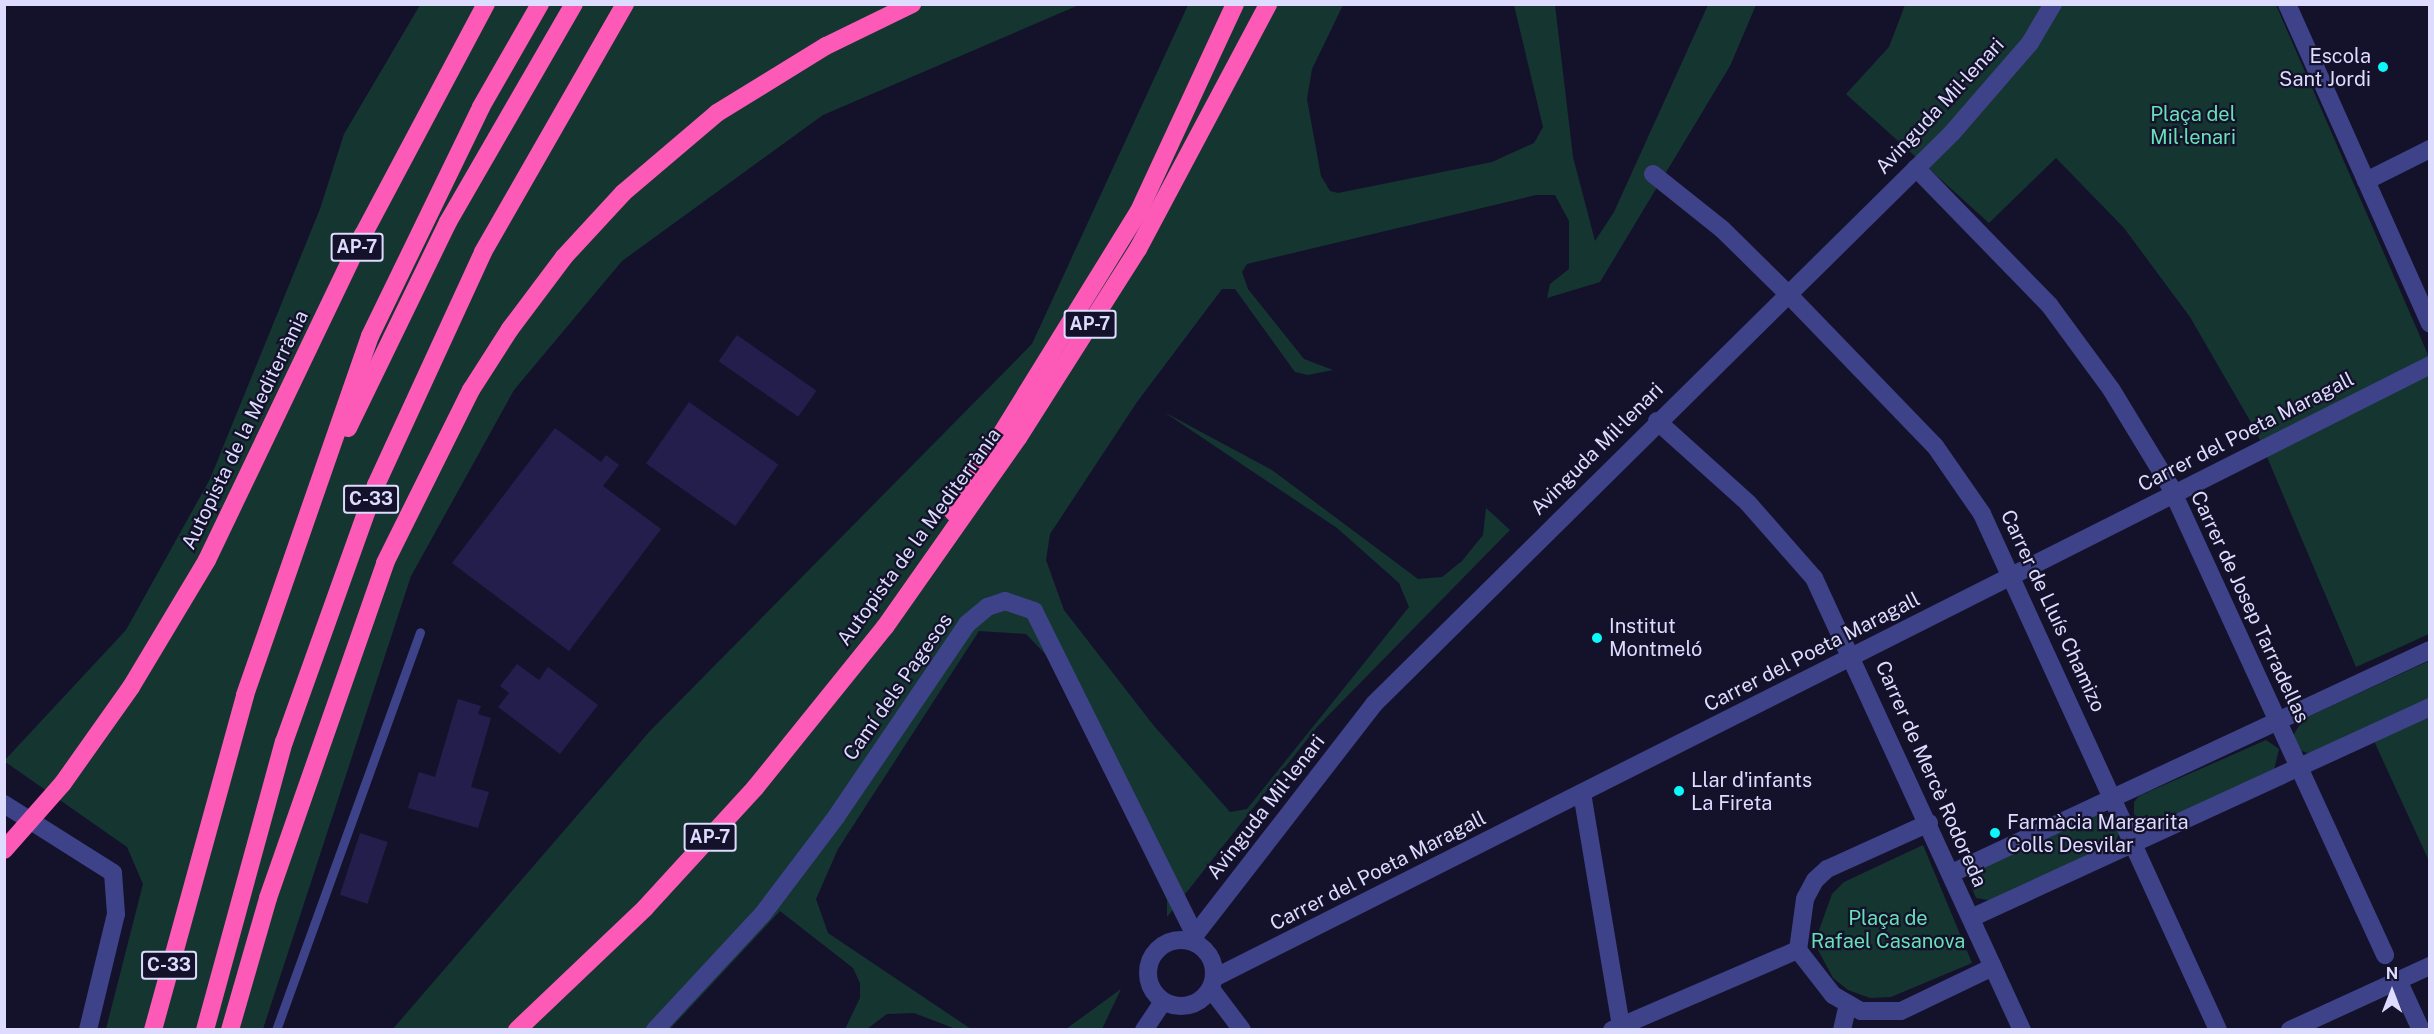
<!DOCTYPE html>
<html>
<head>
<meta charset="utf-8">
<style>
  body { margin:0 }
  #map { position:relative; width:2434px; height:1034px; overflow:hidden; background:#14122b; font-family:"Public Sans",sans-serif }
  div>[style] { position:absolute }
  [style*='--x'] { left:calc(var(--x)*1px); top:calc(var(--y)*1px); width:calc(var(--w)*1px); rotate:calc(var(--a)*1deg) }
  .green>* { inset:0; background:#153531 }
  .building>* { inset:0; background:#231e4b; transform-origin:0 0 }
  .lane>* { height:9px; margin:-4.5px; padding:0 4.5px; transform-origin:4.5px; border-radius:4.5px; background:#3e4288 }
  .street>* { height:18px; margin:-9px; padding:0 9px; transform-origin:9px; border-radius:9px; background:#3e4288 }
  .street>.ring { margin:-9px; padding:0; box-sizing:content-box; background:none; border:18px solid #3e4288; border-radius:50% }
  .highway>* { height:18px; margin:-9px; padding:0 9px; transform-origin:9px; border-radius:9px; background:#fc5ab6 }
  .highway-bridge>* { height:18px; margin:-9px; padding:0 9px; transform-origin:9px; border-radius:9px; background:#fc5ab6 }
  .dots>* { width:16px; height:16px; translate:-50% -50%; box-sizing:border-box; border:3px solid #14122b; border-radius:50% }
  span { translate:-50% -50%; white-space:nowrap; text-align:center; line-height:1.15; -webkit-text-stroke:4.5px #14122b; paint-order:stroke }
  .shield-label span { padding:2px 4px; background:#14122b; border:2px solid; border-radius:4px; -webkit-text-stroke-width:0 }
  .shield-label { font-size:18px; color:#dddcfe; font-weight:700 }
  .poi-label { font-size:20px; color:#dddcfe }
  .right { translate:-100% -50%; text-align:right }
  .left { translate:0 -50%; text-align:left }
  .street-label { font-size:20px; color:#dddcfe }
  .park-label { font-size:20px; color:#68dfb6 }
  .frame { position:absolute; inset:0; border:6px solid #dddcfe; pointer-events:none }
  .north { position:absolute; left:2362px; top:962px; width:60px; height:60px; -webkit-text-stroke:4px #14122b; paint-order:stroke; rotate:0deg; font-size:16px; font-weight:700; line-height:24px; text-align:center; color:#dddcfe }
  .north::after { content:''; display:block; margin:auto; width:21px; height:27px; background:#dddcfe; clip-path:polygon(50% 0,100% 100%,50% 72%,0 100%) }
</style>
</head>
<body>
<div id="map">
  <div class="green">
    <i style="clip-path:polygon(420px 5px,1079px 5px,823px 115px,622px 261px,514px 390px,411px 576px,263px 1029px,106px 1029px,143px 884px,127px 847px,4px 761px,126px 630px,210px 479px,320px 209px,344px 134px)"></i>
    <i style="clip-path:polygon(1188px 5px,1343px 5px,1312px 69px,1307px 99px,1321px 176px,1330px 191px,1338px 193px,1492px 162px,1534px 143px,1543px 127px,1514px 5px,1555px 5px,1573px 157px,1595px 241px,1614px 212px,1708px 5px,1756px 5px,1730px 66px,1600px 282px,1547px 298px,1550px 284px,1569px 269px,1569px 221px,1555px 195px,1536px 195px,1247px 264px,1242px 272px,1248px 289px,1304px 359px,1333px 370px,1308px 375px,1295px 372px,1235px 289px,1222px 289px,1137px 402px,1050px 534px,1046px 560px,1064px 610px,1154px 726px,1230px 812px,1247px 809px,1409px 607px,1399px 583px,1337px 528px,1164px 412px,1272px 470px,1418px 579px,1442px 577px,1462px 561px,1483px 535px,1486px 508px,1510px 530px,1317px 727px,1167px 917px,1167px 900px,1115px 785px,1050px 659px,1026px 634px,979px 631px,838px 849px,816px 899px,828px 933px,971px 1029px,956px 1029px,914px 1013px,887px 1014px,867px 1029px,845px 1029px,860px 998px,860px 983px,853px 968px,780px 911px,670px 1029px,392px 1030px,650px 731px,1032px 344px)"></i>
    <i style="clip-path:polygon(1905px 5px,2276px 5px,2429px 357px,2429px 634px,2356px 667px,2256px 431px,2190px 317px,2124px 228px,2056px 158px,1989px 223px,1846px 94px,1889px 47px)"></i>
    <i style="clip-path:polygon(2429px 661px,2429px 702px,2312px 755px,2297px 749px,2293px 736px,2303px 719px)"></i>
    <i style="clip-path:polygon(2429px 714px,2429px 861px,2374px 741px)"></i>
    <i style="clip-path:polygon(2266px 740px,2279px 749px,2274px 770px,2154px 829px,2134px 819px,2134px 802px,2139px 796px)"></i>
    <i style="clip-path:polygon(2099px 814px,2115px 820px,2119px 833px,2115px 844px,1994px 901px,1976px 898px,1970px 884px,1975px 870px)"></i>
    <i style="clip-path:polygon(1923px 845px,1972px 963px,1891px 997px,1870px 998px,1848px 990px,1833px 978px,1818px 950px,1818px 933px,1832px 894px,1844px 882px)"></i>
    <i style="clip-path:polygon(1121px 989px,1102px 1029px,1066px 1029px)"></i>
  </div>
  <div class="building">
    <i style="left:737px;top:335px;width:97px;height:32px;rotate:35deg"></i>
    <i style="left:689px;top:402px;width:109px;height:75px;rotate:35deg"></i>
    <i style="clip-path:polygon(555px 428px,601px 462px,606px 455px,619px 465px,603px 486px,661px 529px,569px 651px,452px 563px)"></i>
    <i style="clip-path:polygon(517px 664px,539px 680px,548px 667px,598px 705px,560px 754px,498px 707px,509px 693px,500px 686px)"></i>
    <i style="clip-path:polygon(458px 699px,481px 706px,478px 714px,491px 718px,471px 787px,489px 792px,478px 828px,408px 808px,419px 772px,435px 777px)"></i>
    <i style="left:360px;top:833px;width:29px;height:65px;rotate:18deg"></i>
  </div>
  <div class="lane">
    <i style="--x:276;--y:1030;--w:423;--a:-70.1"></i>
  </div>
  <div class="street">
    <i style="--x:2287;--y:4;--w:350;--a:65.9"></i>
    <i style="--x:1916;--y:168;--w:192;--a:45.8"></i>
    <i style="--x:2050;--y:306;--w:103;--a:53.7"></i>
    <i style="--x:2111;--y:389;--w:114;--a:58.7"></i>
    <i style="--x:2170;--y:486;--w:516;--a:65.37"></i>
    <i style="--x:1653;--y:174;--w:88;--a:38.6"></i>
    <i style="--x:1722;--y:229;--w:93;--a:44.6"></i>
    <i style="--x:1788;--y:294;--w:211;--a:46"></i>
    <i style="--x:1935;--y:446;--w:83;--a:55.3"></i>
    <i style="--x:1982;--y:514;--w:567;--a:65.42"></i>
    <i style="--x:2366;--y:181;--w:72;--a:-26.6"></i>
    <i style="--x:1657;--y:421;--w:122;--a:42"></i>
    <i style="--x:1748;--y:503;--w:100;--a:48.7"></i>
    <i style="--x:1814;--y:578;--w:498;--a:65.3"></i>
    <i style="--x:1582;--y:793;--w:236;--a:80.5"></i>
    <i style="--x:4;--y:804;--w:129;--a:32.3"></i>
    <i style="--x:113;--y:873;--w:41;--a:85.8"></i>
    <i style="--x:116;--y:914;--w:119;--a:103.6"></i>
    <i style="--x:1929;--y:823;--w:112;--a:155.7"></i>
    <i style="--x:1827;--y:869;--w:16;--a:137"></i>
    <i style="--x:1815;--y:880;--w:21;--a:118"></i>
    <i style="--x:1805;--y:899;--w:51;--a:97.8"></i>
    <i style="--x:1798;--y:950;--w:57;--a:52.1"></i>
    <i style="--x:1833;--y:995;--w:32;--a:30"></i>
    <i style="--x:1861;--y:1011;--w:40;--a:0"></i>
    <i style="--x:1901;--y:1011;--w:102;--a:-25.6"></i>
    <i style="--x:1952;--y:873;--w:527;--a:-25.01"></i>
    <i style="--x:1971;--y:918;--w:505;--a:-24.69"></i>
    <i class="ring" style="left:1148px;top:940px;width:48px;height:48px"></i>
    <i style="--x:1195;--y:943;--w:8;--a:-90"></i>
    <i style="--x:1195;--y:935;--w:292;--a:-52.2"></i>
    <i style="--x:1374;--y:704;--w:812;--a:-44.65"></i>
    <i style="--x:1952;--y:133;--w:119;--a:-49.1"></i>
    <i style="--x:2030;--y:43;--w:45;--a:-59.5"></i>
    <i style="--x:1214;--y:978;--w:1362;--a:-26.75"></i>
    <i style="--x:2398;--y:980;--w:55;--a:65.3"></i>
    <i style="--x:1211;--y:989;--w:51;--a:52.9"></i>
    <i style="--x:655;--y:1030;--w:157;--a:-47.1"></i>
    <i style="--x:762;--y:915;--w:123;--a:-52.9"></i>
    <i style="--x:836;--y:817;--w:233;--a:-55.8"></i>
    <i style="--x:967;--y:624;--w:26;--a:-40"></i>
    <i style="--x:987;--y:607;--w:19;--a:-18"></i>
    <i style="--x:1005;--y:601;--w:31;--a:19"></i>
    <i style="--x:1034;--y:611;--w:362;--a:63.6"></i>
    <i style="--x:1144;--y:1030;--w:34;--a:-56"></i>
    <i style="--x:1612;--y:1030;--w:202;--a:-23.3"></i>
    <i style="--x:1842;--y:1030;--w:27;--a:-77"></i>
    <i style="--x:2290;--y:1030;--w:154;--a:-24.6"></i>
  </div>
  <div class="highway">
    <i style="--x:348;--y:428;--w:229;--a:-64.1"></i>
    <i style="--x:448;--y:222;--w:252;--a:-60"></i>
    <i style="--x:953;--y:512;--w:352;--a:-58.3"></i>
    <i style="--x:1138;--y:213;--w:230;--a:-65.1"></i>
    <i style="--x:63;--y:783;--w:118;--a:-54.7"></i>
    <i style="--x:131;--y:687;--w:148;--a:-59.1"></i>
    <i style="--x:207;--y:560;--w:361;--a:-64.4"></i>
    <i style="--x:363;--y:235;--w:262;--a:-62"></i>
    <i style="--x:153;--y:1030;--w:347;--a:-74.6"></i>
    <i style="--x:245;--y:695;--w:380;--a:-70.8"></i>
    <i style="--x:370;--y:336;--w:254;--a:-64.1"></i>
    <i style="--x:481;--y:107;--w:119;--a:-60.2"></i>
    <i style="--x:205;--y:1030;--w:299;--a:-74.7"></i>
    <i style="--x:284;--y:742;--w:273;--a:-70.3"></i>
    <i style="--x:376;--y:485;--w:256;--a:-65.3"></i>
    <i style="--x:483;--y:252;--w:286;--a:-60.2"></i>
    <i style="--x:230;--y:1030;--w:137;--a:-73.9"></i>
    <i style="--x:268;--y:898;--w:355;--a:-70.7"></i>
    <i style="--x:385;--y:563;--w:193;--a:-63.6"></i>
    <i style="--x:471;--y:390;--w:72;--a:-57.4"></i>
    <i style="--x:510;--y:329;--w:90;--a:-53.1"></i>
    <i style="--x:564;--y:257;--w:87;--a:-47.3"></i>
    <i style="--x:623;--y:193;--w:123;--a:-40.4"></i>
    <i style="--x:717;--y:113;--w:128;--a:-31.6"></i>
    <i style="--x:826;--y:46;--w:96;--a:-26"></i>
    <i style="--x:517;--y:1030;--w:177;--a:-43.6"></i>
    <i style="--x:645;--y:908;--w:163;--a:-47.5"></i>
    <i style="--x:755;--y:788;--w:207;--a:-51.1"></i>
    <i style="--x:885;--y:627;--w:231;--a:-54.9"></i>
    <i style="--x:1018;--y:438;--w:224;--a:-57.6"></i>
    <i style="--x:1138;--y:249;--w:277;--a:-62"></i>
  </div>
  <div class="highway-bridge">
    <i style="--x:4;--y:850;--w:89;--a:-48.6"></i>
  </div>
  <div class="dots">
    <i style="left:2383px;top:67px;background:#0cf8fa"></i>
    <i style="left:1597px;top:638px;background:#0cf8fa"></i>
    <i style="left:1679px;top:791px;background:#0cf8fa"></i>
    <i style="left:1995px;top:833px;background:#0cf8fa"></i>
  </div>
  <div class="shield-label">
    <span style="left:357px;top:247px">AP-7</span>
    <span style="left:1090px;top:324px">AP-7</span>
    <span style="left:371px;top:499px">C-33</span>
    <span style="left:710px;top:837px">AP-7</span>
    <span style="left:169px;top:965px">C-33</span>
  </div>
  <div class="poi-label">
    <span class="right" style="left:2371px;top:68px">Escola<br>Sant Jordi</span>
    <span class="left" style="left:1609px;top:638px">Institut<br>Montmeló</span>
    <span class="left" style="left:1691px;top:792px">Llar d'infants<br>La Fireta</span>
    <span class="left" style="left:2007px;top:834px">Farmàcia Margarita<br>Colls Desvilar</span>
  </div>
  <div class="street-label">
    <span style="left:1940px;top:106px;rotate:-47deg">Avinguda Mil·lenari</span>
    <span style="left:245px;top:430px;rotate:-64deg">Autopista de la Mediterrània</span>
    <span style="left:2246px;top:432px;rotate:-27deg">Carrer del Poeta Maragall</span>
    <span style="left:1597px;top:449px;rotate:-45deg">Avinguda Mil·lenari</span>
    <span style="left:919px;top:537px;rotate:-54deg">Autopista de la Mediterrània</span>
    <span style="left:2250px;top:607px;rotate:65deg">Carrer de Josep Tarradellas</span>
    <span style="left:2053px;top:611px;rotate:65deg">Carrer de Lluís Chamizo</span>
    <span style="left:1812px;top:652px;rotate:-27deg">Carrer del Poeta Maragall</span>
    <span style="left:898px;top:687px;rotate:-55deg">Camí dels Pagesos</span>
    <span style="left:1931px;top:774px;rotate:66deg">Carrer de Mercè Rodoreda</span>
    <span style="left:1266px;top:807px;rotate:-52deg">Avinguda Mil·lenari</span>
    <span style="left:1378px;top:871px;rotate:-27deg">Carrer del Poeta Maragall</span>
  </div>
  <div class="park-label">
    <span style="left:2193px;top:126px">Plaça del<br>Mil·lenari</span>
    <span style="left:1888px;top:930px">Plaça de<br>Rafael Casanova</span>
  </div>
  <div class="frame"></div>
  <div class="north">N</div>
</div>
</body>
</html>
